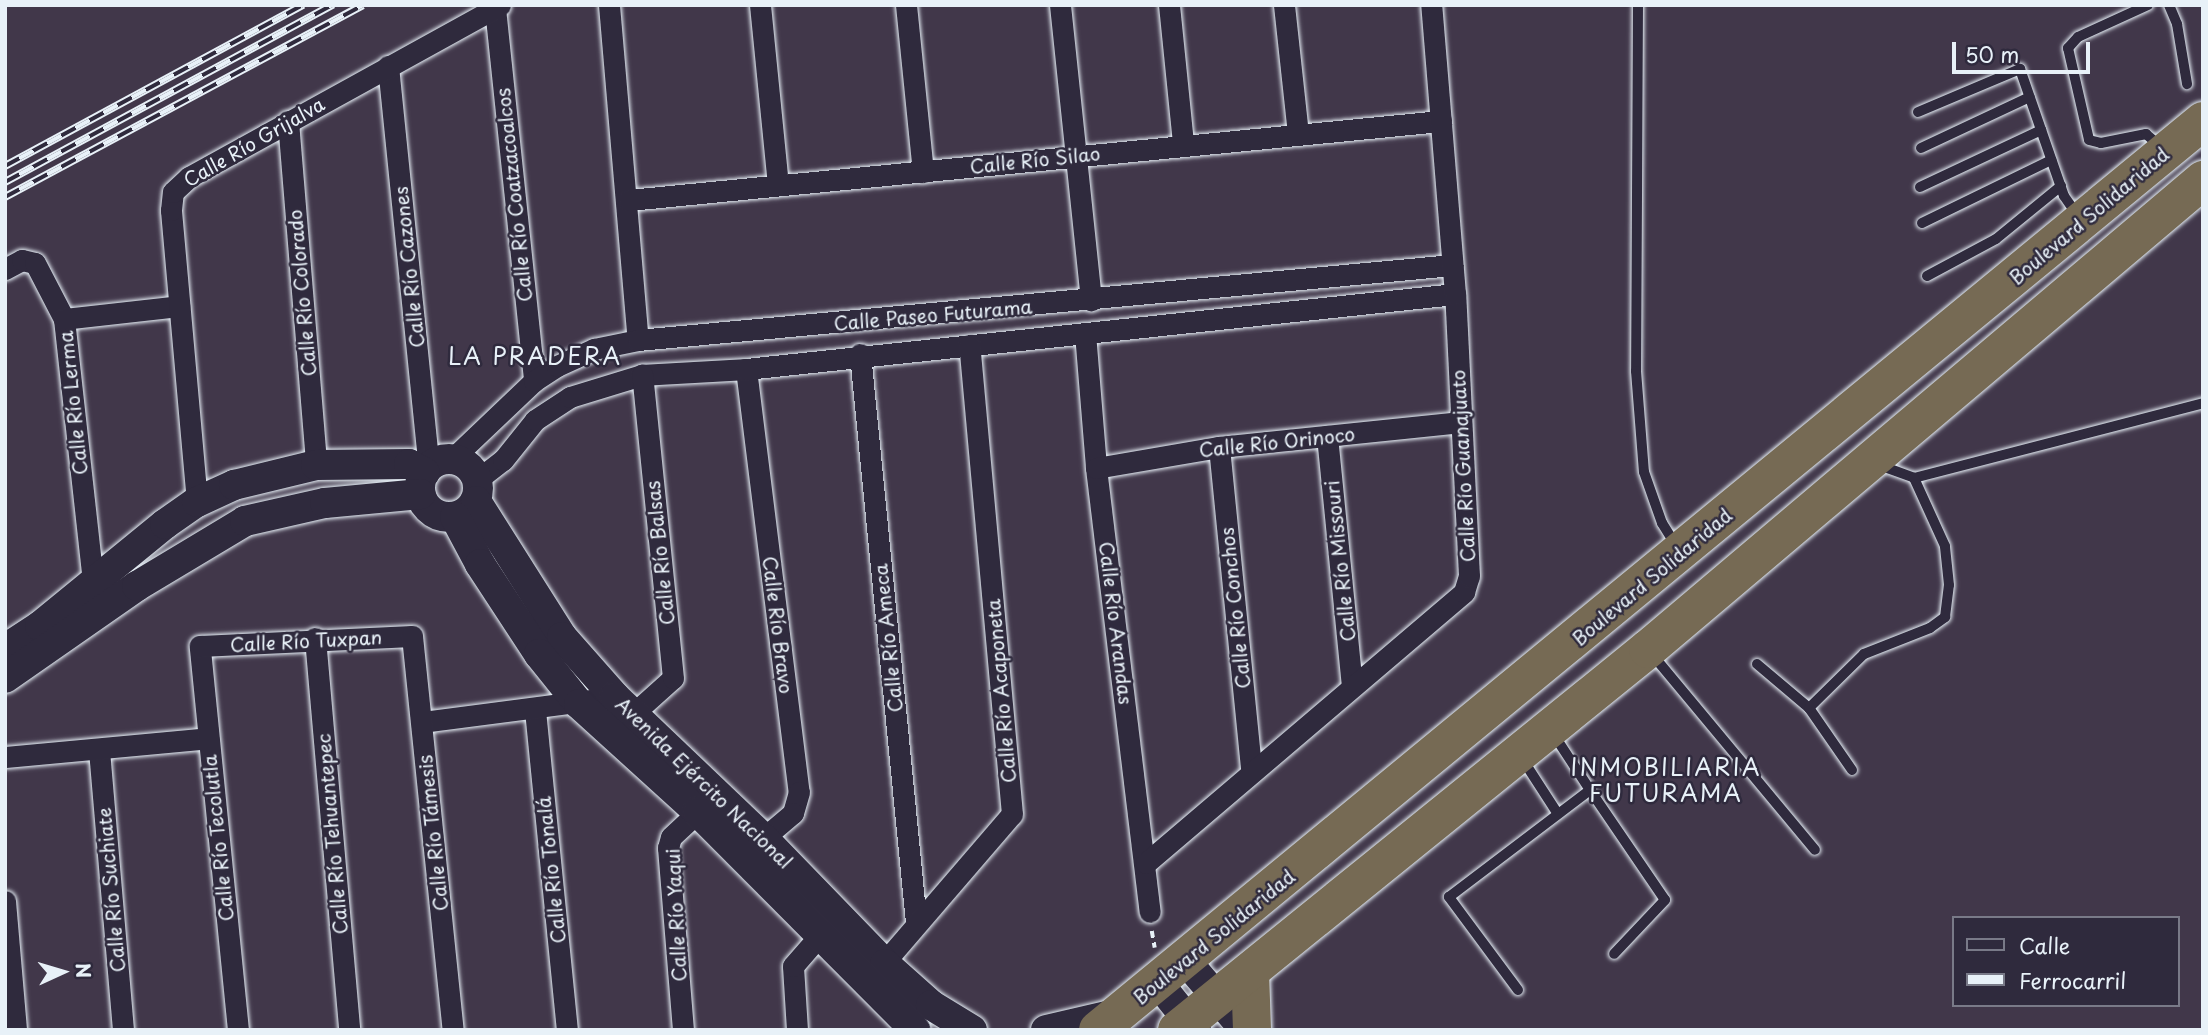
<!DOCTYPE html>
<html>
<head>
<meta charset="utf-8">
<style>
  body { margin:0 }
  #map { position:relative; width:2208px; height:1035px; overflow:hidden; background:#41374a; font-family:"Playpen Sans",sans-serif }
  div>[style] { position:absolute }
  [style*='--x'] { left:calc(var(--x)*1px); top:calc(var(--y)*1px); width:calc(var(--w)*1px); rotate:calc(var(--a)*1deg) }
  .path>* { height:3.5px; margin-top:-1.75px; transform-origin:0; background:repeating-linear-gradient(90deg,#e8f1f8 0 7px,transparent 0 12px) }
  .roads { filter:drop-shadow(0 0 2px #e8f1f8) drop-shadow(0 0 2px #e8f1f8) }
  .lane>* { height:10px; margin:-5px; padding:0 5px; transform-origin:5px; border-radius:5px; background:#2f2a3d }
  .street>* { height:21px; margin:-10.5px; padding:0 10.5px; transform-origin:10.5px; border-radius:10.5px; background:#2f2a3d }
  .secondary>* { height:30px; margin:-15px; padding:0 15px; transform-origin:15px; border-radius:15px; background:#2f2a3d }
  .secondary>.ring { margin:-15px; padding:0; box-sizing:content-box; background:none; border:30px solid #2f2a3d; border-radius:50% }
  .highway>* { height:38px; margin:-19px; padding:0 19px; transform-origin:19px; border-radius:19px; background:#766a54 }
  .rail>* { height:8px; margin-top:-4px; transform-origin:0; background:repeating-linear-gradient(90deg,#2f2a3d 0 16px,#e8f1f8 0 32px); box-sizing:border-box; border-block:2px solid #e8f1f8 }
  span { translate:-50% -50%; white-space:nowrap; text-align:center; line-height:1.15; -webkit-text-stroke:5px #2f2a3d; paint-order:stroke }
  .street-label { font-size:19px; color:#e8f1f8 }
  .quarter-label { font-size:23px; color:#e8f1f8; letter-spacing:2px }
  .frame { position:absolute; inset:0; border:7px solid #e8f1f8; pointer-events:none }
  .legend { position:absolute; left:1952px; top:916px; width:228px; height:91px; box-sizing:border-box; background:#2f2a3d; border:2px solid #797a88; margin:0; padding:9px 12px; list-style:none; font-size:21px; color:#e8f1f8 }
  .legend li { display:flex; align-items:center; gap:14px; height:35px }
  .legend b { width:35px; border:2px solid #797a88 }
  .north { position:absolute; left:28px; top:937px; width:70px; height:70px; -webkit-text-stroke:5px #2f2a3d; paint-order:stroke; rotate:86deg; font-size:19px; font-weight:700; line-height:28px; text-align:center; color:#e8f1f8 }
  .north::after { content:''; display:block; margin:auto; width:24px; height:32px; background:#e8f1f8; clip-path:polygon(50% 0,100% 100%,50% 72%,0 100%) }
  .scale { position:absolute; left:1952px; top:42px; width:138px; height:32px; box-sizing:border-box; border:4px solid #e8f1f8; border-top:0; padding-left:9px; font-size:21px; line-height:24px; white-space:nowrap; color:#e8f1f8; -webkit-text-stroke:5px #2f2a3d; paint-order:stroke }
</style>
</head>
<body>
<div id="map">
  <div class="path">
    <i style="--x:1152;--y:931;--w:17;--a:80"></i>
  </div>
  <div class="roads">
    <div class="lane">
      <i style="--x:1638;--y:5;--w:366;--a:90.3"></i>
      <i style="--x:1636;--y:371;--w:101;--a:85.5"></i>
      <i style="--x:1644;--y:472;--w:54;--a:70.6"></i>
      <i style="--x:1662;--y:523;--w:26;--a:58"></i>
      <i style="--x:2148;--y:5;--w:77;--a:155.4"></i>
      <i style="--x:2078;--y:37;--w:15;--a:132"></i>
      <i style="--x:2068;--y:48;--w:94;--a:77.1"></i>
      <i style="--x:2089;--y:140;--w:12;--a:14"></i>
      <i style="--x:2101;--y:143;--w:46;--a:-11.3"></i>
      <i style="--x:2146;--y:134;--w:20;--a:41"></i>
      <i style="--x:2169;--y:5;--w:21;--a:67"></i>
      <i style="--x:2177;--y:24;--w:61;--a:80.5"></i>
      <i style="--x:1918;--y:112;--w:111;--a:-22.9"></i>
      <i style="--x:2020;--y:69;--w:134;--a:70.9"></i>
      <i style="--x:2064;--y:196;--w:24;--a:55"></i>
      <i style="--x:1921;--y:148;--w:120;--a:-25.1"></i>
      <i style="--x:1920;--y:187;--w:134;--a:-25.2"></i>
      <i style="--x:1922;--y:223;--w:144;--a:-26"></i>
      <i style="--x:1927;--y:276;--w:78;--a:-28.2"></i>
      <i style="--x:1996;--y:239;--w:84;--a:-39.2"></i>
      <i style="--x:1879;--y:465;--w:37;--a:20"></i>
      <i style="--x:1914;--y:478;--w:299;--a:-14.5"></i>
      <i style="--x:1651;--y:653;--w:256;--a:50.2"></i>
      <i style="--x:1757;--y:664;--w:68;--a:40.2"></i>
      <i style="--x:1523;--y:760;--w:64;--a:57.1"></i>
      <i style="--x:1852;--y:770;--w:75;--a:-124.7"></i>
      <i style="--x:1809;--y:708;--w:77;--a:-44.5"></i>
      <i style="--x:1864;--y:654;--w:71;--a:-21.5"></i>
      <i style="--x:1930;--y:628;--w:19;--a:-36"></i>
      <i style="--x:1945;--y:617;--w:32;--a:-83"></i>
      <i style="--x:1949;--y:585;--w:39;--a:-96"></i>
      <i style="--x:1945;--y:546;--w:75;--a:-114.5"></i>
      <i style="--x:1590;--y:790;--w:133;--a:55.7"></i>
      <i style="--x:1665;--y:900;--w:74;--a:133.4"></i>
      <i style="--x:1518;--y:990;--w:116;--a:-126.6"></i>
      <i style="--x:1449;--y:897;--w:177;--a:-37.2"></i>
      <i style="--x:1590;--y:790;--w:66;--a:-123.2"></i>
    </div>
    <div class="street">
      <i style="--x:609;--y:5;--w:336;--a:85.1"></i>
      <i style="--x:760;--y:5;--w:181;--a:84.3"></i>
      <i style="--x:906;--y:5;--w:168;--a:84.2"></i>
      <i style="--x:1060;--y:5;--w:297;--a:84"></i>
      <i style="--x:1169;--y:5;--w:140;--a:84.2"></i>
      <i style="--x:1284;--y:5;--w:130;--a:83.8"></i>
      <i style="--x:495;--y:8;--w:375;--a:84"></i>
      <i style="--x:388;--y:66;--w:403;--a:84.2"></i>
      <i style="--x:288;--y:121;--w:345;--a:85.3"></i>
      <i style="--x:629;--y:200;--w:816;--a:-5.56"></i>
      <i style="--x:5;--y:269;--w:19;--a:-28"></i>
      <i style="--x:22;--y:260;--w:13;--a:13"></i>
      <i style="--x:35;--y:263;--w:63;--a:62.6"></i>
      <i style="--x:64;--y:319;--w:265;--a:83.7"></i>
      <i style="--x:64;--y:319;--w:116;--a:-6.4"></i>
      <i style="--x:1085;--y:333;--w:135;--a:85.3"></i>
      <i style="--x:1096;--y:468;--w:447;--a:83.1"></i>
      <i style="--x:860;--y:354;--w:571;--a:84.37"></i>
      <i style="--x:746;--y:369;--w:426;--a:82.9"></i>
      <i style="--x:799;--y:792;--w:22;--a:106"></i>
      <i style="--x:793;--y:813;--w:51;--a:139.8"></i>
      <i style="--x:1327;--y:436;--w:250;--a:84.3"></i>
      <i style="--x:1219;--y:447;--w:324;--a:84.3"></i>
      <i style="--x:452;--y:459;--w:113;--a:-43.6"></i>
      <i style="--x:534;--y:381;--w:27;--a:-33"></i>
      <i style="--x:557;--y:366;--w:41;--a:-24.7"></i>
      <i style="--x:594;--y:349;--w:45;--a:-11.6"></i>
      <i style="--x:638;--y:340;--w:818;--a:-5.26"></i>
      <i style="--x:1096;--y:468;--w:125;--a:-9.7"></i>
      <i style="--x:1219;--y:447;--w:241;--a:-5.9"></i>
      <i style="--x:477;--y:480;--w:33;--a:-38"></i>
      <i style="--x:503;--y:460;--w:51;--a:-51.3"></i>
      <i style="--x:535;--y:420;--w:42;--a:-33.3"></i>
      <i style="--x:570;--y:397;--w:75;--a:-17"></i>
      <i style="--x:642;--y:375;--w:104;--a:-3.3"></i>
      <i style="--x:746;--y:369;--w:713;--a:-6.04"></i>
      <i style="--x:197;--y:502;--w:293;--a:-95.1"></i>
      <i style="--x:171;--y:210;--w:18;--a:-84"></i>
      <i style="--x:173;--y:192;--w:22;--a:-43"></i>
      <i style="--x:189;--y:177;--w:355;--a:-28.9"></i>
      <i style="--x:315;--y:638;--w:393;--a:85"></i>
      <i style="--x:535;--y:710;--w:322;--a:84.3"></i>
      <i style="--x:634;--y:713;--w:52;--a:-41.9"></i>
      <i style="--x:673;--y:678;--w:305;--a:-95.8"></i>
      <i style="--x:422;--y:722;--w:195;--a:-7.4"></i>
      <i style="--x:99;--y:750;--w:281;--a:85.1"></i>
      <i style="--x:5;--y:757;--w:204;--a:-5.3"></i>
      <i style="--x:1146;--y:863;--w:418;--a:-40.4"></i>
      <i style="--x:1464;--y:592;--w:17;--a:-73"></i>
      <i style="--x:1469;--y:576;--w:282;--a:-92.8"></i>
      <i style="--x:1455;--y:294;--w:290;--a:-94.7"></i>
      <i style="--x:5;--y:901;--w:129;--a:85.1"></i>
      <i style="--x:876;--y:972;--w:208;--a:-49.3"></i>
      <i style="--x:1012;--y:814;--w:471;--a:-95.2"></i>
      <i style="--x:238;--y:1030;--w:386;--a:-95.7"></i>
      <i style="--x:200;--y:646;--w:212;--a:-2.7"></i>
      <i style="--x:412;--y:636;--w:396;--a:84.1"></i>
      <i style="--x:683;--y:1030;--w:183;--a:-94.7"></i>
      <i style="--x:668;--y:848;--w:11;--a:-75"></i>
      <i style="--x:671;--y:837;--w:37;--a:-43"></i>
      <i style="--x:797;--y:1030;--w:64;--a:-93.6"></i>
      <i style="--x:793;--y:966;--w:38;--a:-49"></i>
    </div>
    <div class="secondary">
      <i class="ring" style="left:420px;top:459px;width:28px;height:28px"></i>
      <i style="--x:476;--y:501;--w:161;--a:57.7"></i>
      <i style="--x:562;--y:637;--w:80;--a:48.5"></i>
      <i style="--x:615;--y:697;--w:204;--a:43.6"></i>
      <i style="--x:763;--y:838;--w:175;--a:45.9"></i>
      <i style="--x:885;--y:964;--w:62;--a:41.7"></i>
      <i style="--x:931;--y:1005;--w:48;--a:31.4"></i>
      <i style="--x:455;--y:517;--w:53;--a:62"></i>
      <i style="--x:480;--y:564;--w:108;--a:56.8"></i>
      <i style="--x:539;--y:654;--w:64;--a:51.3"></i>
      <i style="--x:579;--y:704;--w:161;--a:42.2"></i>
      <i style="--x:698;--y:812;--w:308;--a:45.1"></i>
      <i style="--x:5;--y:649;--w:42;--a:-33.3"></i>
      <i style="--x:40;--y:626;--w:161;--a:-39.2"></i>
      <i style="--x:165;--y:524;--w:39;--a:-35"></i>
      <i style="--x:197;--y:502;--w:41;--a:-24.7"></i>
      <i style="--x:234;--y:485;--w:84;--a:-13.7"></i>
      <i style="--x:316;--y:465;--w:93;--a:-0.6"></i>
      <i style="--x:409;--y:464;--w:18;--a:29"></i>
      <i style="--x:5;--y:678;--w:161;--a:-34.9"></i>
      <i style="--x:137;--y:586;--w:126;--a:-31"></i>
      <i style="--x:245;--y:521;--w:82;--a:-12.7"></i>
      <i style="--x:325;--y:503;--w:96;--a:-5.4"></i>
      <i style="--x:1186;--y:961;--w:91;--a:49.5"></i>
      <i style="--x:1159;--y:984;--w:59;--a:51.2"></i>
      <i style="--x:1046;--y:1030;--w:75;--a:-13.1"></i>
    </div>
    <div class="highway">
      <i style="--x:1250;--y:972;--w:58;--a:88"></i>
      <i style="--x:1098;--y:1030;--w:1431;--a:-39.44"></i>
      <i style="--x:1177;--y:1030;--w:606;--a:-38.97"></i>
      <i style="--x:1648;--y:649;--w:727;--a:-40.2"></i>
    </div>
  </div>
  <div class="rail">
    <i style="--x:5;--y:166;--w:339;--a:-28.4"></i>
    <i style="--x:5;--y:182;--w:373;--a:-28.4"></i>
    <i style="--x:5;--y:197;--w:406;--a:-28.2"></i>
  </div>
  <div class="street-label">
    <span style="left:254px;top:142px;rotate:-30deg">Calle Río Grijalva</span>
    <span style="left:1035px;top:160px;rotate:-6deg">Calle Río Silao</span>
    <span style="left:514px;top:195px;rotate:-96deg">Calle Río Coatzacoalcos</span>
    <span style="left:2089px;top:216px;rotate:-40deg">Boulevard Solidaridad</span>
    <span style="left:409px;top:267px;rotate:-96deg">Calle Río Cazones</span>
    <span style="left:302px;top:293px;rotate:-95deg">Calle Río Colorado</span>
    <span style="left:933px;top:315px;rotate:-5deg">Calle Paseo Futurama</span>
    <span style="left:73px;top:403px;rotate:-96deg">Calle Río Lerma</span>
    <span style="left:1277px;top:442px;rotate:-6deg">Calle Río Orinoco</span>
    <span style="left:1463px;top:466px;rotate:-93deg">Calle Río Guanajuato</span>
    <span style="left:660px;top:553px;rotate:-96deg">Calle Río Balsas</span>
    <span style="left:1340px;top:561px;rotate:-96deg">Calle Río Missouri</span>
    <span style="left:1652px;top:577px;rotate:-40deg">Boulevard Solidaridad</span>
    <span style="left:1235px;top:608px;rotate:-96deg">Calle Río Conchos</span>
    <span style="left:1116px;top:623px;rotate:83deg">Calle Río Arandas</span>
    <span style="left:778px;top:625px;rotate:83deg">Calle Río Bravo</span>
    <span style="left:888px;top:638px;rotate:-96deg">Calle Río Ameca</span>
    <span style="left:306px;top:641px;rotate:-3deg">Calle Río Tuxpan</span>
    <span style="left:1001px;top:691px;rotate:-95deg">Calle Río Acaponeta</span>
    <span style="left:704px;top:783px;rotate:44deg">Avenida Ejército Nacional</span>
    <span style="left:433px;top:833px;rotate:-96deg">Calle Río Támesis</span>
    <span style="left:332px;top:834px;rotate:-95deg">Calle Río Tehuantepec</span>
    <span style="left:218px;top:838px;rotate:-96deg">Calle Río Tecolutla</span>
    <span style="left:551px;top:870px;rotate:-96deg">Calle Río Tonalá</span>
    <span style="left:111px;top:890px;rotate:-95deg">Calle Río Suchiate</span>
    <span style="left:676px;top:915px;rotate:-93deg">Calle Río Yaqui</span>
    <span style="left:1214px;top:937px;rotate:-39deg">Boulevard Solidaridad</span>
  </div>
  <div class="quarter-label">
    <span style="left:535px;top:356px">LA PRADERA</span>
    <span style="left:1666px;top:780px">INMOBILIARIA<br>FUTURAMA</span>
  </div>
  <div class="frame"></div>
  <ul class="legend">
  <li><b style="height:9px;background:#2f2a3d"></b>Calle</li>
  <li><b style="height:9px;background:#e8f1f8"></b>Ferrocarril</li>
  </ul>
  <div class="north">N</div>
  <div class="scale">50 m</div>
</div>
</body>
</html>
